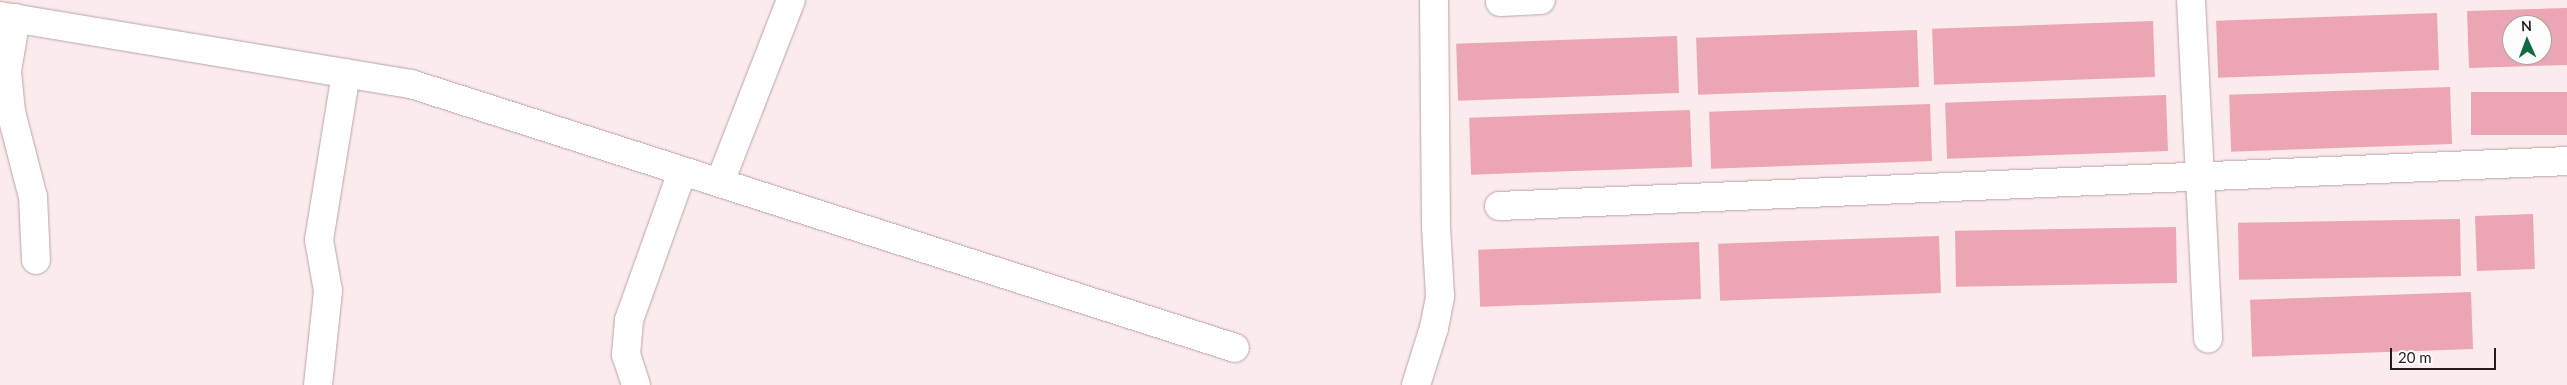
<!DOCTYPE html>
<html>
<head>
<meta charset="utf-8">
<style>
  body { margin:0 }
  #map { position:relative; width:2567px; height:385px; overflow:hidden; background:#fbebed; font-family:Lato,sans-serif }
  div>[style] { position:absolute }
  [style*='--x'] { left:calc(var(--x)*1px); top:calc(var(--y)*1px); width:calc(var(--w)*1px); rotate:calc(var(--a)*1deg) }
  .building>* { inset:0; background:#eba5b3; transform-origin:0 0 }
  .roads { filter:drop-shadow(0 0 1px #bca2a7) drop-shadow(0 0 1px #bca2a7) }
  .street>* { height:28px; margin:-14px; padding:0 14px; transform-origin:14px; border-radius:14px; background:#fff }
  span { translate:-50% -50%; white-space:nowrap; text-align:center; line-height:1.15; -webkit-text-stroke:4px #fdfdfd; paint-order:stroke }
  .north { position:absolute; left:2502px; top:15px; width:50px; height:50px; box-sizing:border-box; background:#fdfdfd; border:1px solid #a7a3a4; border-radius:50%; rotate:358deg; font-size:14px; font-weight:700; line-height:20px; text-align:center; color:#251c1e }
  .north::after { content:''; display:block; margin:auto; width:18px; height:22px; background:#106c40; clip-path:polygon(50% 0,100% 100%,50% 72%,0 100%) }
  .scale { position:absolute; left:2390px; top:348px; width:106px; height:22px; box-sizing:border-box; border:2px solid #251c1e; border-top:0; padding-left:6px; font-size:15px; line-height:18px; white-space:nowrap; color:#251c1e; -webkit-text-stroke:4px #fdfdfd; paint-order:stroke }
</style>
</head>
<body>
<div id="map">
  <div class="building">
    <i style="clip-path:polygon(evenodd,2567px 8px,2567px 65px,2469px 68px,2467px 11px,2567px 8px,2512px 25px,2542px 25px,2542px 55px,2512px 55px,2512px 25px)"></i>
    <i style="left:2437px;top:13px;width:57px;height:221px;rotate:88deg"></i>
    <i style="left:2153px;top:21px;width:56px;height:221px;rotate:88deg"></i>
    <i style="left:1917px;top:30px;width:57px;height:221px;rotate:88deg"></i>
    <i style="left:1677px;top:36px;width:57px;height:221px;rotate:88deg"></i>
    <i style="left:2450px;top:87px;width:57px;height:221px;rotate:88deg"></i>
    <i style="left:2567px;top:92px;width:43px;height:96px;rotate:90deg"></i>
    <i style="left:2166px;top:95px;width:56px;height:221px;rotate:88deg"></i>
    <i style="left:1930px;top:104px;width:57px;height:221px;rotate:88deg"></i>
    <i style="left:1690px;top:110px;width:57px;height:221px;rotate:88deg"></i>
    <i style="left:2533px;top:214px;width:55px;height:58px;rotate:88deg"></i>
    <i style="left:2460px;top:219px;width:57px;height:222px;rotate:89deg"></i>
    <i style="left:2176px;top:227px;width:56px;height:221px;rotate:89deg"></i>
    <i style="left:1939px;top:236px;width:57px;height:221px;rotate:88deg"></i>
    <i style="left:1699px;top:242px;width:57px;height:221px;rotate:88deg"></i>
    <i style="left:2471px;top:292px;width:57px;height:221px;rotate:88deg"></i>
  </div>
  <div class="roads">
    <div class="street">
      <i style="--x:2191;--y:0;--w:339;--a:87.1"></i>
      <i style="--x:1500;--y:2;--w:41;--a:-2.8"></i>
      <i style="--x:0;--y:16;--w:417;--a:9.4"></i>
      <i style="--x:411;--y:84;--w:865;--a:17.76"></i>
      <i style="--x:16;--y:18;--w:54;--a:99.6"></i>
      <i style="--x:7;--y:71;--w:41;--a:84.4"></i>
      <i style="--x:11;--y:112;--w:88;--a:75.5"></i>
      <i style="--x:33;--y:197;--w:63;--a:87.3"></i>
      <i style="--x:720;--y:182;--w:195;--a:-68.7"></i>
      <i style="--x:1499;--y:206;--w:1069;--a:-2.41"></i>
      <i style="--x:318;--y:385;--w:95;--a:-83.9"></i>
      <i style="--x:328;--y:291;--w:52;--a:-100"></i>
      <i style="--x:319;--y:240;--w:169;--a:-80.8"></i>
      <i style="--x:636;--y:385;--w:32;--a:-108"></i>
      <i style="--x:626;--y:355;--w:35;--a:-85"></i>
      <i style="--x:629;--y:320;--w:157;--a:-70.3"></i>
      <i style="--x:1416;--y:385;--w:60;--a:-72.5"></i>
      <i style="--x:1434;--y:328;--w:33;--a:-79"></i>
      <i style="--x:1440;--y:296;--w:69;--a:-93.3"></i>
      <i style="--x:1436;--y:227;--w:227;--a:-90.5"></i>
    </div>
  </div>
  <div class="north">N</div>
  <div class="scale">20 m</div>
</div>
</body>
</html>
